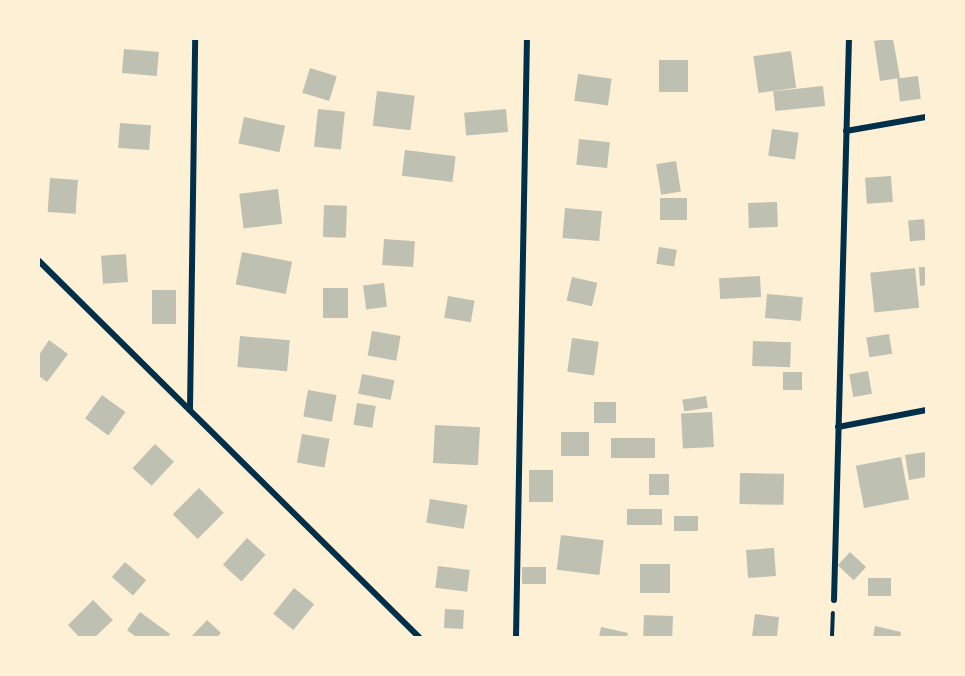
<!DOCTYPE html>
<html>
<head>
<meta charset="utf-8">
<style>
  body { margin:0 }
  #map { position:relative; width:965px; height:676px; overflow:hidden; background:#fdf0d5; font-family:Commissioner,sans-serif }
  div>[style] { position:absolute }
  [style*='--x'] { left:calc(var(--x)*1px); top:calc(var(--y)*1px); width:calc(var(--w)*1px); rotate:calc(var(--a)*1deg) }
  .building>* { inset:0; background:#bec0b2; transform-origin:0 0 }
  .path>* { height:4px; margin:-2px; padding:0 2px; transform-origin:2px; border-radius:2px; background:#003049 }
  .minor>* { height:6px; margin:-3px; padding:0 3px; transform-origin:3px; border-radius:3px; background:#003049 }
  span { translate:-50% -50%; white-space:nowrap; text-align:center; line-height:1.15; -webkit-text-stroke:4.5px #fdf0d5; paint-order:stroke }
  .frame { position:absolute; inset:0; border:40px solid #fdf0d5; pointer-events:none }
</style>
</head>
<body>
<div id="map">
  <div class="building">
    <i style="clip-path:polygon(887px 39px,893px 39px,900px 78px,880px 81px,874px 41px)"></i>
    <i style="left:124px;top:49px;width:35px;height:24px;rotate:5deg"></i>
    <i style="left:791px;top:51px;width:37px;height:38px;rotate:82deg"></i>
    <i style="left:659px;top:60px;width:29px;height:32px"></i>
    <i style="left:310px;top:68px;width:28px;height:26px;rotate:17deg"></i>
    <i style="left:578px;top:74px;width:34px;height:27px;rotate:8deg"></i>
    <i style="left:918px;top:76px;width:23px;height:21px;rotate:83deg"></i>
    <i style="left:823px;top:86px;width:20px;height:50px;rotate:84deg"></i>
    <i style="left:377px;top:91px;width:38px;height:35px;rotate:7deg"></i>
    <i style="left:318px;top:109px;width:27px;height:38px;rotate:6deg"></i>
    <i style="left:506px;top:109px;width:23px;height:42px;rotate:85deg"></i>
    <i style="left:244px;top:117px;width:42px;height:27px;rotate:12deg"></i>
    <i style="left:120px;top:123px;width:31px;height:25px;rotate:4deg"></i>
    <i style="left:772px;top:129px;width:27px;height:27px;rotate:8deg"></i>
    <i style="left:579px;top:139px;width:31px;height:26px;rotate:6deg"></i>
    <i style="left:405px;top:150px;width:51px;height:26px;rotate:7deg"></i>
    <i style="left:676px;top:161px;width:31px;height:20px;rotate:81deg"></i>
    <i style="left:891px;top:176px;width:26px;height:26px;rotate:86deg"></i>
    <i style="left:50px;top:178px;width:28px;height:34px;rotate:4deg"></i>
    <i style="left:278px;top:189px;width:35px;height:39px;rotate:83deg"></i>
    <i style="left:660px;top:198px;width:27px;height:22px"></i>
    <i style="left:777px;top:202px;width:25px;height:29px;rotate:88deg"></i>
    <i style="left:324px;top:205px;width:23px;height:32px;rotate:2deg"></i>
    <i style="left:565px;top:208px;width:37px;height:30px;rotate:5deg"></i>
    <i style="left:924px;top:219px;width:21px;height:16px;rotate:85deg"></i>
    <i style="left:384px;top:239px;width:31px;height:26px;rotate:4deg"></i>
    <i style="left:659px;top:247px;width:18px;height:17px;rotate:9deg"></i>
    <i style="left:242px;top:252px;width:51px;height:33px;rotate:11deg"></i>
    <i style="left:126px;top:254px;width:28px;height:25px;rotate:86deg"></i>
    <i style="clip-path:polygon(919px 267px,926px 267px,926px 285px,920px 286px)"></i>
    <i style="left:915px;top:268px;width:40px;height:45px;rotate:84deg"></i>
    <i style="left:760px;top:276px;width:21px;height:41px;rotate:87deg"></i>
    <i style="left:572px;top:277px;width:26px;height:24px;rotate:13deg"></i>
    <i style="left:384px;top:283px;width:24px;height:21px;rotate:83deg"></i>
    <i style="left:323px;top:288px;width:25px;height:30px"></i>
    <i style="left:152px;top:290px;width:24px;height:34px"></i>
    <i style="left:767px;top:294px;width:36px;height:24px;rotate:5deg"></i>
    <i style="left:448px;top:296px;width:27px;height:22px;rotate:10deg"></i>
    <i style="left:372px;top:331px;width:29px;height:25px;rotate:10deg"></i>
    <i style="left:889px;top:334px;width:20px;height:23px;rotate:81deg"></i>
    <i style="left:240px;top:336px;width:50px;height:31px;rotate:5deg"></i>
    <i style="left:572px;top:338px;width:27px;height:34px;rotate:8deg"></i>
    <i style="clip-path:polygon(49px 340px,68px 354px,47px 382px,39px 376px,39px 355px)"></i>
    <i style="left:753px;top:341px;width:38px;height:25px;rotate:2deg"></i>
    <i style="left:868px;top:371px;width:23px;height:19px;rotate:80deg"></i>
    <i style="left:783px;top:372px;width:19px;height:18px"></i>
    <i style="left:362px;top:374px;width:33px;height:20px;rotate:11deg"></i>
    <i style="left:308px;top:390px;width:29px;height:27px;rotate:10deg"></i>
    <i style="left:102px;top:395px;width:29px;height:29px;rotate:36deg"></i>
    <i style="left:706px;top:396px;width:12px;height:24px;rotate:81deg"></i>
    <i style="left:616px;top:402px;width:21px;height:22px;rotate:90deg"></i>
    <i style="left:357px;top:403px;width:19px;height:22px;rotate:9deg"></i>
    <i style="left:712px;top:412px;width:35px;height:31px;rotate:87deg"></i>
    <i style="left:435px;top:425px;width:45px;height:38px;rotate:3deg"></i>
    <i style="left:561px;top:432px;width:28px;height:24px"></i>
    <i style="left:302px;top:434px;width:28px;height:29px;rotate:10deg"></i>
    <i style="left:611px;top:438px;width:44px;height:20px"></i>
    <i style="left:155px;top:444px;width:26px;height:33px;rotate:43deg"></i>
    <i style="clip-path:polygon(926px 452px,926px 477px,909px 480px,905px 455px)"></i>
    <i style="left:901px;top:457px;width:43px;height:46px;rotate:79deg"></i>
    <i style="left:529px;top:470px;width:24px;height:32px"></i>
    <i style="left:740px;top:473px;width:44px;height:31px;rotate:1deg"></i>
    <i style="left:649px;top:474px;width:20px;height:21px"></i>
    <i style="left:199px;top:488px;width:35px;height:37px;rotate:45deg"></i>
    <i style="left:430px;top:499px;width:38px;height:24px;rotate:9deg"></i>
    <i style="left:627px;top:509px;width:35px;height:16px"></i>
    <i style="left:674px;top:516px;width:24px;height:15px"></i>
    <i style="left:561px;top:535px;width:43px;height:35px;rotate:7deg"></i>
    <i style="left:247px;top:538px;width:25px;height:36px;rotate:42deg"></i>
    <i style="left:774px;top:548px;width:28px;height:28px;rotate:86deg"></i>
    <i style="left:850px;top:552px;width:22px;height:18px;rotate:43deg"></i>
    <i style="left:125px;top:562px;width:28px;height:20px;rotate:41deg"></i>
    <i style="left:640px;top:564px;width:30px;height:29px"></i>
    <i style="left:438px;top:566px;width:32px;height:22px;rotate:7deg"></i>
    <i style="left:522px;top:567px;width:24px;height:17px"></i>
    <i style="left:868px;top:578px;width:23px;height:18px"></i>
    <i style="left:294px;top:588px;width:26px;height:33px;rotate:39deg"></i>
    <i style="clip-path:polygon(93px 600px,113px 620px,95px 637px,79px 637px,68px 625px)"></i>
    <i style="left:445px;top:609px;width:19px;height:19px;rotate:3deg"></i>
    <i style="clip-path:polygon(140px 612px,170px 634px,168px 637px,136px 637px,127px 630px)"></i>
    <i style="clip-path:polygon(755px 614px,779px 617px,777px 637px,752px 637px)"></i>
    <i style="left:644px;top:615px;width:29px;height:22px;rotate:2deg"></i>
    <i style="clip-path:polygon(207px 620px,221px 633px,217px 637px,191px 637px)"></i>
    <i style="clip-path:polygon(875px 626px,901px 632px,900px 637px,873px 637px)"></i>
    <i style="clip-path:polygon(601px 627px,628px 633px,627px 637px,599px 637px)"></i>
  </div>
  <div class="path">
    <i style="--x:832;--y:637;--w:24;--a:-88"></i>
  </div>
  <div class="minor">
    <i style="--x:846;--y:131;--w:81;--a:-9.9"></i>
    <i style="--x:39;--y:261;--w:535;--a:44.7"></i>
    <i style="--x:190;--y:410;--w:371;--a:-89.2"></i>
    <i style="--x:838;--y:427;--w:90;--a:-10.9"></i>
    <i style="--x:834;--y:600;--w:561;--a:-88.47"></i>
    <i style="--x:516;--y:637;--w:598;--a:-88.95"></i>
  </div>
  <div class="frame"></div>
</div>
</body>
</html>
